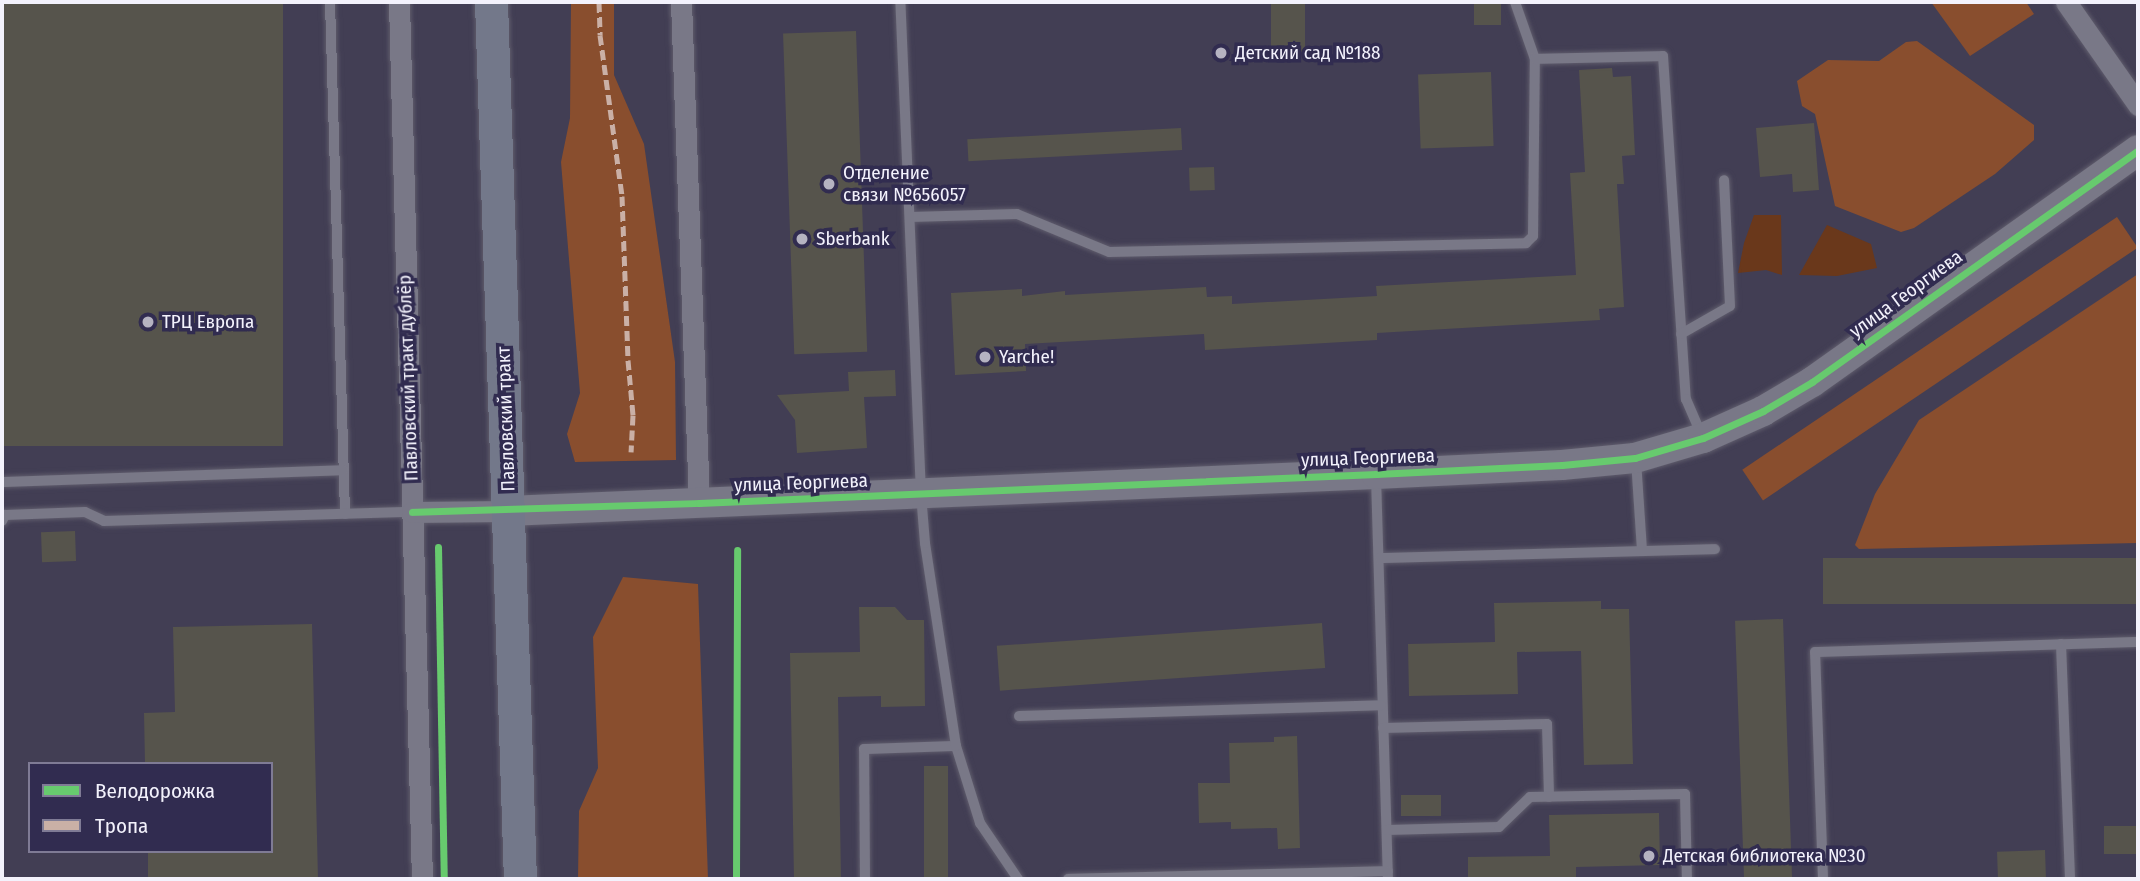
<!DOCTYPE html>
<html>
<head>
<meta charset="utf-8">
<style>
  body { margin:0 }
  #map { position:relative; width:2140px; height:881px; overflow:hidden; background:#423e54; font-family:"Fira Sans Condensed",sans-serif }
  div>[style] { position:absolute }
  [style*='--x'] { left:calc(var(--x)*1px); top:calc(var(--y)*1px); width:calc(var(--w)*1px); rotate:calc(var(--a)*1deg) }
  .green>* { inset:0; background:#6a381b }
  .forest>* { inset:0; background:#894e2e; transform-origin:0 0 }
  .building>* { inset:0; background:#56544c; transform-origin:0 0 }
  .roads { filter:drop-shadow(0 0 2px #5f5c6c) drop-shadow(0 0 2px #5f5c6c) }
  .lane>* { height:10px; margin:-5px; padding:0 5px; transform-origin:5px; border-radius:5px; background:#797887 }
  .street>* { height:21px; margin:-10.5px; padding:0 10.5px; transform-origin:10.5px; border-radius:10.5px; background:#797887 }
  .secondary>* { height:30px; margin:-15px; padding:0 15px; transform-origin:15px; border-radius:15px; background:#797887 }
  .primary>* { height:33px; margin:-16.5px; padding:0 16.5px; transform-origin:16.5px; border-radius:16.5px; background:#73788a }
  .quiet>* { height:5px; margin-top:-2.5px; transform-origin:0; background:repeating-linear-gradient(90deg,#cab0a6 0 10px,transparent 0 15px) }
  .cycleway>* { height:7px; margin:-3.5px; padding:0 3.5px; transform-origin:3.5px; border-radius:3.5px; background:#67ca6e }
  .dots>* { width:19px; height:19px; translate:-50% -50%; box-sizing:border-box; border:4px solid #312c50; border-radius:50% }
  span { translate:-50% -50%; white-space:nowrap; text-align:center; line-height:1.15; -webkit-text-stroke:7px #312c50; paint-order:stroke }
  .poi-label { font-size:19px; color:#f3f2fc }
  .left { translate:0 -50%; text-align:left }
  .street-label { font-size:19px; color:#f3f2fc }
  .frame { position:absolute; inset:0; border:4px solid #f3f2fc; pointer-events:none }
  .legend { position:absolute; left:28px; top:762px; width:245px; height:91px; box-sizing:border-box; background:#312c50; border:2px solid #7f7b95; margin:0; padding:9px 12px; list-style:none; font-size:21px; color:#f3f2fc }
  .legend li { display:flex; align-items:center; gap:14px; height:35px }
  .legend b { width:35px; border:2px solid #7f7b95 }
</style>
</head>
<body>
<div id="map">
  <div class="green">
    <i style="clip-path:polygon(1754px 215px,1781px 215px,1782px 275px,1766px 270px,1738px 273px,1744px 243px)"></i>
    <i style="clip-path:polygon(1827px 225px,1871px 244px,1877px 268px,1837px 276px,1799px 275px)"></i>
  </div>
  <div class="forest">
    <i style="clip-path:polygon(571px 2px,614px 2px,614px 75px,644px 144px,675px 362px,676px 460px,575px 462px,567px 434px,580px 393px,561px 162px,570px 118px)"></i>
    <i style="clip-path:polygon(1931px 2px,2026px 2px,2034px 14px,1970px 56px)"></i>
    <i style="clip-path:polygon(1917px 41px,2034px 125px,2034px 140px,1995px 174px,1914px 228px,1901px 232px,1835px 206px,1815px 114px,1802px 106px,1797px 81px,1828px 60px,1879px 61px,1906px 42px)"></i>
    <i style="left:2117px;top:217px;width:37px;height:452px;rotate:56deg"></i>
    <i style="clip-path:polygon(2138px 274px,2138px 543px,1859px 549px,1855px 545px,1875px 494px,1919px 420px)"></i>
    <i style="clip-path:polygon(623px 577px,698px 584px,708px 879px,578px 879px,579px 811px,598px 768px,593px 637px)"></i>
  </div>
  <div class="building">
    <i style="left:2px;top:2px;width:281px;height:444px"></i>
    <i style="left:1271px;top:2px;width:34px;height:50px"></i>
    <i style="left:1474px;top:2px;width:27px;height:23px"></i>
    <i style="left:856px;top:31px;width:321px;height:73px;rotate:88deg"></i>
    <i style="clip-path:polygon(1612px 68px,1613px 77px,1631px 76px,1635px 155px,1622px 156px,1624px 184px,1617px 184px,1624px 307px,1599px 309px,1600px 320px,1377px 333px,1377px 340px,1205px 350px,1204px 334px,1025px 344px,1026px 371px,955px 375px,951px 293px,1022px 289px,1022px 296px,1065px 291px,1065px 295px,1206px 287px,1207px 297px,1232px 296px,1232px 304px,1377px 296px,1376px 286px,1576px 275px,1570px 173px,1585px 172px,1579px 70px)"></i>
    <i style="left:1491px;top:72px;width:74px;height:73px;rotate:88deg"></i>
    <i style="clip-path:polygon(1814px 123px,1819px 190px,1793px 192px,1792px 174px,1760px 177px,1756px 128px)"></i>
    <i style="left:1181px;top:128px;width:22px;height:214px;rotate:87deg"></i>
    <i style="left:1214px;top:167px;width:23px;height:25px;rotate:88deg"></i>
    <i style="clip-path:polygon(895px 370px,896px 396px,864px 397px,867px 448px,797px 453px,795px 420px,777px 395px,849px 391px,848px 372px)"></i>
    <i style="left:75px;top:531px;width:30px;height:34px;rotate:88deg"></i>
    <i style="left:2138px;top:558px;width:46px;height:315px;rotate:90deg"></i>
    <i style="clip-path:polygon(1601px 601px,1601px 609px,1629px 609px,1633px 764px,1584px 765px,1581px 651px,1517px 652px,1518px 694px,1409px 696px,1408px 644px,1495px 642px,1494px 603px)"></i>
    <i style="clip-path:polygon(859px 607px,895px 607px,907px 620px,924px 620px,925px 706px,881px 707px,881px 696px,838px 697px,841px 879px,794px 879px,790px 653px,860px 652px)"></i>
    <i style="left:1783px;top:619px;width:260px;height:48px;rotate:88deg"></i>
    <i style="left:1322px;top:623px;width:45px;height:326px;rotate:86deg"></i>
    <i style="clip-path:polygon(312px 624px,318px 879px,148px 879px,148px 851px,271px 851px,271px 764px,145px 764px,144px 713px,175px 712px,173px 627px)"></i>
    <i style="clip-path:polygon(1297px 736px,1300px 848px,1278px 849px,1277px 828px,1231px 829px,1231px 822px,1199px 823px,1198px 783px,1230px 783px,1229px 743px,1274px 742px,1274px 737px)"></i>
    <i style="left:924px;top:766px;width:24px;height:113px"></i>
    <i style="left:1441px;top:795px;width:21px;height:40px;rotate:90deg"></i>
    <i style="clip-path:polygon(1659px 813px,1660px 865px,1576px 867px,1576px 879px,1468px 879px,1468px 857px,1550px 856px,1549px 815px)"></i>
    <i style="left:2138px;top:826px;width:28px;height:34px;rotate:90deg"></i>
    <i style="left:2045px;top:850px;width:29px;height:48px;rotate:88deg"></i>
  </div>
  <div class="roads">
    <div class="lane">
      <i style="--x:330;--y:2;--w:512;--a:88.32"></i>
      <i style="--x:1515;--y:2;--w:60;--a:70.7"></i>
      <i style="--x:910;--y:217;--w:107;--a:-1.6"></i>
      <i style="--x:1017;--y:214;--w:100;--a:22.4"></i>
      <i style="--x:1109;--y:252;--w:417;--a:-1.2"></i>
      <i style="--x:1526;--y:243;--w:10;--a:-45"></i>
      <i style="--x:1533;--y:236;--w:177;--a:-89.4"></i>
      <i style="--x:1535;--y:59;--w:128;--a:-1.3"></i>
      <i style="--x:1663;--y:56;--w:344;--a:86.2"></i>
      <i style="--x:1686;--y:399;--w:40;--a:66.6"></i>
      <i style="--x:1681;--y:334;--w:56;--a:-29.7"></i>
      <i style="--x:1730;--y:306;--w:126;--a:-92.7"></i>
      <i style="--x:1636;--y:460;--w:91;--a:86.2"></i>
      <i style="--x:1376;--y:477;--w:402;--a:88.3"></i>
      <i style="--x:2;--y:482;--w:342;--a:-2"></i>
      <i style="--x:2;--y:521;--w:7;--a:-63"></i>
      <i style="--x:5;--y:515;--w:80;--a:-2.1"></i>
      <i style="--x:85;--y:512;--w:21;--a:25"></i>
      <i style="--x:104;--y:521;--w:308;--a:-1.7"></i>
      <i style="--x:1380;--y:558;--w:335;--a:-1.5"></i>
      <i style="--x:2061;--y:644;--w:235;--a:87.8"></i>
      <i style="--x:1019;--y:716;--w:362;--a:-1.7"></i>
      <i style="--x:1383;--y:728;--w:164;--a:-1.4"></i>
      <i style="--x:1547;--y:724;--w:73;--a:88.4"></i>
      <i style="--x:956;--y:746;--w:81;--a:72.7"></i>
      <i style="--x:980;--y:823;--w:68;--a:55.8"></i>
      <i style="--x:1387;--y:830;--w:112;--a:-1.5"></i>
      <i style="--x:1499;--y:827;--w:43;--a:-44.1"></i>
      <i style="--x:1530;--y:797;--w:155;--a:-1.1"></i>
      <i style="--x:1685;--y:794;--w:85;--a:88.7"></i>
      <i style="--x:865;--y:879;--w:130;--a:-90.4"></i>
      <i style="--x:864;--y:749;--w:92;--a:-1.9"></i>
      <i style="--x:956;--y:746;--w:205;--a:-98.7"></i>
      <i style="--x:925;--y:543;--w:49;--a:-94.7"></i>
      <i style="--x:921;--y:494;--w:492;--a:-92.4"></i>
      <i style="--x:1068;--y:879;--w:320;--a:-1.4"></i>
      <i style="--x:1823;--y:879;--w:227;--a:-92"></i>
      <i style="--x:1815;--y:652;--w:323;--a:-1.8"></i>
    </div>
    <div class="street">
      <i style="--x:399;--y:2;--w:877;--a:88.5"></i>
      <i style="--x:681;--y:2;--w:501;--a:87.94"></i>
      <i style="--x:2066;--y:2;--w:126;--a:55"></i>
      <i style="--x:412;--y:512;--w:96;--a:-0.6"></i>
    </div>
    <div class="secondary">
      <i style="--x:508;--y:511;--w:869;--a:-2.44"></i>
      <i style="--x:1376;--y:474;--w:186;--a:-2.8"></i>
      <i style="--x:1562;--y:465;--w:73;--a:-5.5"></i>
      <i style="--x:1635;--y:458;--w:71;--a:-16.4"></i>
      <i style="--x:1703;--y:438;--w:66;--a:-24.2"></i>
      <i style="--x:1763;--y:411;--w:57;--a:-30.6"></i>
      <i style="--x:1812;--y:382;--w:400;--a:-35.4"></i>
    </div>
    <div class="primary">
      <i style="--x:491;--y:2;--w:877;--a:88.11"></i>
    </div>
  </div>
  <div class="quiet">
    <i style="--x:599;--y:2;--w:33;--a:88"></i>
    <i style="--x:600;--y:35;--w:162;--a:82.2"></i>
    <i style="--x:622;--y:196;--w:164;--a:87.9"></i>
    <i style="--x:628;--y:360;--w:55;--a:84.8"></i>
    <i style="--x:633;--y:415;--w:37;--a:93"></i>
  </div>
  <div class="cycleway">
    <i style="--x:412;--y:512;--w:287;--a:-1.8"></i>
    <i style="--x:699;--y:503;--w:678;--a:-2.45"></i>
    <i style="--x:1376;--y:474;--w:186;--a:-2.8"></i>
    <i style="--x:1562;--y:465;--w:73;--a:-5.5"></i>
    <i style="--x:1635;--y:458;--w:71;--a:-16.4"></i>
    <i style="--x:1703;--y:438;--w:66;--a:-24.2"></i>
    <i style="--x:1763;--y:411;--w:57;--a:-30.6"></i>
    <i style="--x:1812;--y:382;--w:400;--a:-35.4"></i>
    <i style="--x:438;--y:547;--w:332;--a:89"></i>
    <i style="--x:736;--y:879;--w:329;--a:-89.8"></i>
  </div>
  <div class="dots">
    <i style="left:1221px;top:53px;background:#b5b3c1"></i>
    <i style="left:829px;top:184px;background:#b5b3c1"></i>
    <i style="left:802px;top:239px;background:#b5b3c1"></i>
    <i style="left:148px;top:322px;background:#b5b3c1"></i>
    <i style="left:985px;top:357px;background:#b5b3c1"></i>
    <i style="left:1649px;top:856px;background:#b5b3c1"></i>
  </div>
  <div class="poi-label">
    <span class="left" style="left:1235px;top:53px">Детский сад №188</span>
    <span class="left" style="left:843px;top:184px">Отделение<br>связи №656057</span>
    <span class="left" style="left:816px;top:239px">Sberbank</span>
    <span class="left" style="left:162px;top:322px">ТРЦ Европа</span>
    <span class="left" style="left:999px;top:357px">Yarche!</span>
    <span class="left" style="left:1663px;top:856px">Детская библиотека №30</span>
  </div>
  <div class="street-label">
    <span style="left:1906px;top:294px;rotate:-36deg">улица Георгиева</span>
    <span style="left:408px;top:378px;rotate:-92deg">Павловский тракт дублёр</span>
    <span style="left:506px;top:419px;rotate:-92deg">Павловский тракт</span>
    <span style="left:1368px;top:458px;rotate:-2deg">улица Георгиева</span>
    <span style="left:801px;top:483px;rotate:-2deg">улица Георгиева</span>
  </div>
  <div class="frame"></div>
  <ul class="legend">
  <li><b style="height:9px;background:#67ca6e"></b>Велодорожка</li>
  <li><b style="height:9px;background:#cab0a6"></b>Тропа</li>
  </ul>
</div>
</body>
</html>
